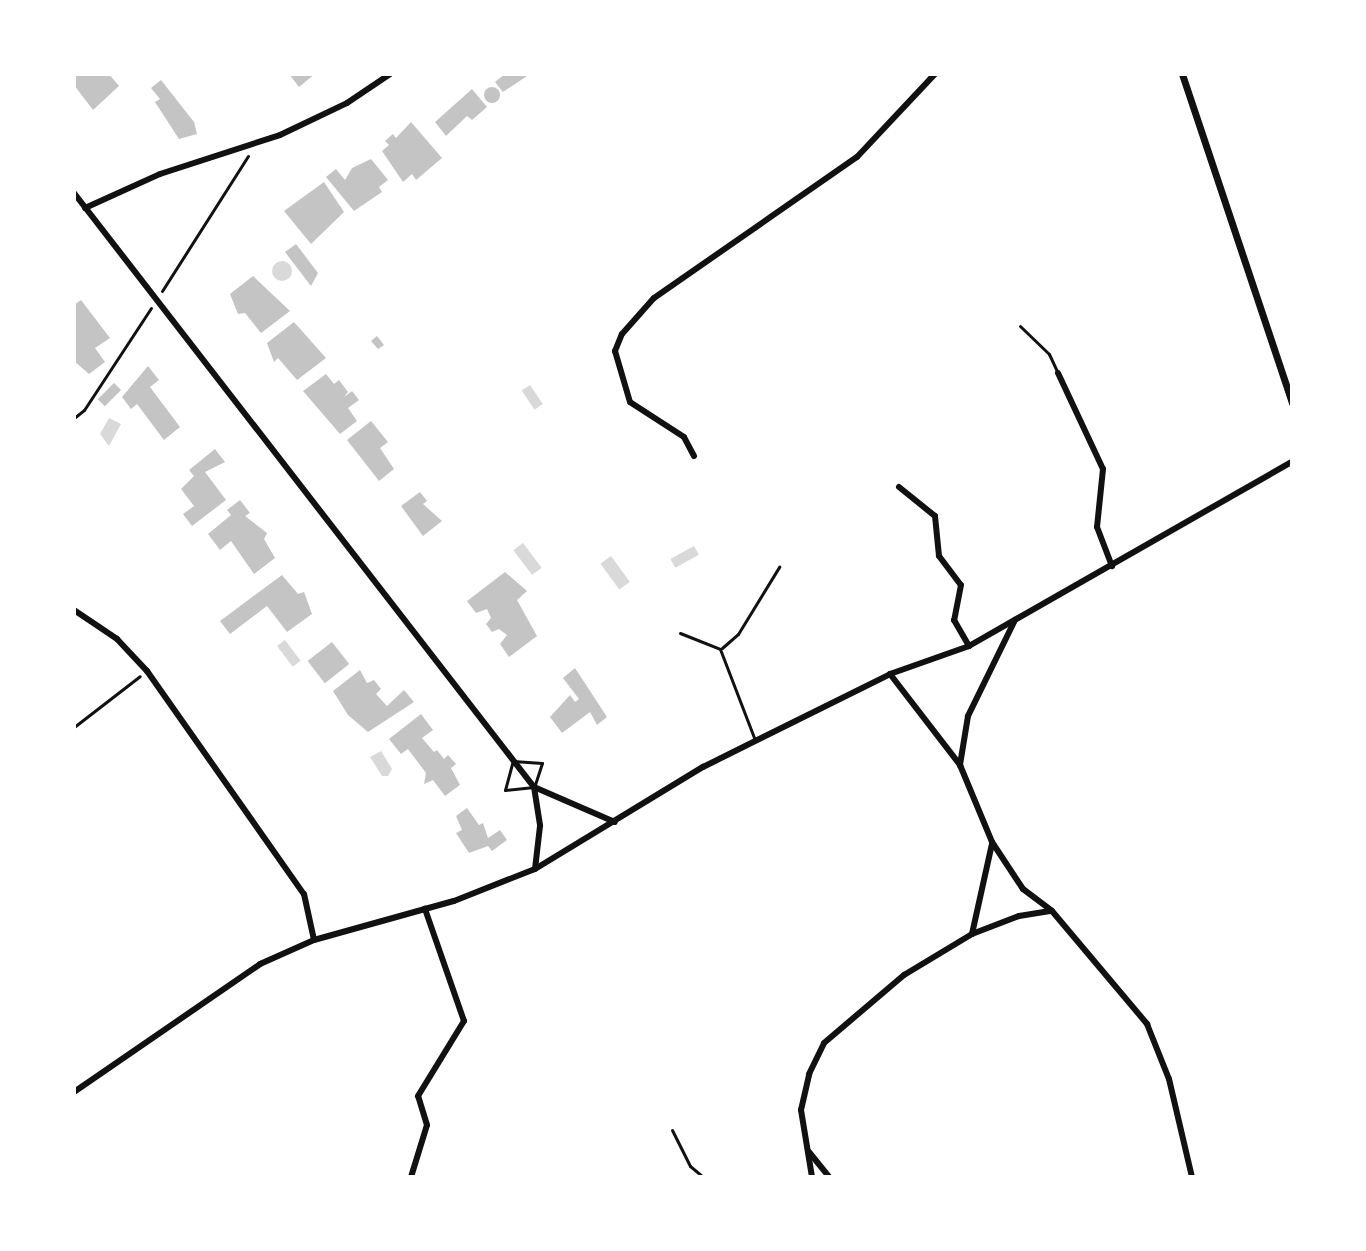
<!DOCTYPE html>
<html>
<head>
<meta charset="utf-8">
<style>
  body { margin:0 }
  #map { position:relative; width:1366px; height:1251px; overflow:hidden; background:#fff; font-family:"Work Sans",sans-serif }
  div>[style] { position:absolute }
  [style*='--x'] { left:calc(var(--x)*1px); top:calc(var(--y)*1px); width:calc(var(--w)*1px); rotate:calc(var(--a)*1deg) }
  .water>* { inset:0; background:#d9d9d9; transform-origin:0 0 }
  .round { border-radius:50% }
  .building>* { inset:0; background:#c4c4c4; transform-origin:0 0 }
  .path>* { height:3px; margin:-1.5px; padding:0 1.5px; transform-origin:1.5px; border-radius:1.5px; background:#111 }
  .service>* { height:3px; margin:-1.5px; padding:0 1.5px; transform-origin:1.5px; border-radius:1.5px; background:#111 }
  .minor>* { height:6px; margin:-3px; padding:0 3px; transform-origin:3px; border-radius:3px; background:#111 }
  .tertiary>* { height:7px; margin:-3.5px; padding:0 3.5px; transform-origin:3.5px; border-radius:3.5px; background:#111 }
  span { translate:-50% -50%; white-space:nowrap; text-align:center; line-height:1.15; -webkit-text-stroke:6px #fff; paint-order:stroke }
  .frame { position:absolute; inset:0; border:76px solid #fff; pointer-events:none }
</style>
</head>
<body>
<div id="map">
  <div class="water">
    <i class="round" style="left:272px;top:261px;width:20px;height:20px"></i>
    <i style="left:530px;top:385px;width:23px;height:10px;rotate:56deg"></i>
    <i style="clip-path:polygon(109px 418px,121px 424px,109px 446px,100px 434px)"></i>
    <i style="left:523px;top:543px;width:31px;height:12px;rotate:53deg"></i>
    <i style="left:694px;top:546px;width:10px;height:27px;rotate:61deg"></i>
    <i style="left:611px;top:556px;width:32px;height:13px;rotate:54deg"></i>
    <i style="left:285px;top:640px;width:26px;height:10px;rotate:53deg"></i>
    <i style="clip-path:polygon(381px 751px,392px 769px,388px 776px,382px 776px,370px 757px)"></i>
  </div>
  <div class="building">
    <i style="clip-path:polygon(74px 74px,109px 74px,119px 86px,93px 110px,74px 85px)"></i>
    <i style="clip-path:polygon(289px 74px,315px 74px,299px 87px)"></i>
    <i style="clip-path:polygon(505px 74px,530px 74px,503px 92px,495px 82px)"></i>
    <i style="clip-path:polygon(161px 80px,194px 122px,197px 134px,179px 139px,155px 102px,160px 99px,151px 88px)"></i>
    <i class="round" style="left:484px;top:87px;width:16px;height:16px"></i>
    <i style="clip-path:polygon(472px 89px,487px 107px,472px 120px,467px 116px,446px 136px,435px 122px)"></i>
    <i style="clip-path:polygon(411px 122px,442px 158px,416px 180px,412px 174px,403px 182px,382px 151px,389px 145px,385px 141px,393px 134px,396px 138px)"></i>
    <i style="clip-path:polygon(371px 159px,388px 180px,379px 187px,382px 192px,354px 211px,326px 177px,336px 169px,345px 180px,352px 168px)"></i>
    <i style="clip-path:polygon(324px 182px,344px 212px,311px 244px,284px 211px)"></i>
    <i style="clip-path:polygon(296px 244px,318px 273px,311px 286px,285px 252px)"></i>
    <i style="clip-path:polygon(253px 276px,290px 311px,261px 333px,245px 313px,238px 314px,230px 294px)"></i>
    <i style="clip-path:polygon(81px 300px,110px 338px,95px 348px,105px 362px,89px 374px,74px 361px,74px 305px)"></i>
    <i style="clip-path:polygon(294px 322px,326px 358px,297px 380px,278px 358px,274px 362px,267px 343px)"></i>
    <i style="clip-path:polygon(377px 336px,384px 345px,378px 349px,371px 341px)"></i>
    <i style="clip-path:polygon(148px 366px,159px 380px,150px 387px,180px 427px,164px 440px,137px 404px,131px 409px,122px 397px)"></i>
    <i style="clip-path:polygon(326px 374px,334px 384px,339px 380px,348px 392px,344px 397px,352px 391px,359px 400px,348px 408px,357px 421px,340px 434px,303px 391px)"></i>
    <i style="left:114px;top:383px;width:10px;height:23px;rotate:45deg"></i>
    <i style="clip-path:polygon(371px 421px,388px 442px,380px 448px,394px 469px,379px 481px,347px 440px)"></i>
    <i style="clip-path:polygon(215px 449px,225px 462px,205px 472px,226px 500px,192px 526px,183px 514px,194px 506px,181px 489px,194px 476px,189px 470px)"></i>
    <i style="clip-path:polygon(420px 492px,427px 501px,423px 504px,442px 521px,423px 536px,401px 506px)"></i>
    <i style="clip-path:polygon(240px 500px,250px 513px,245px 516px,267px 533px,264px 539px,275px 558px,254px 574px,231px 541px,220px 550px,208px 534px,231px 515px,227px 510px)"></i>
    <i style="clip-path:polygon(505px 572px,527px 591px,517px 600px,537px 636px,509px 657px,500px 644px,507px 635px,499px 629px,492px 632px,486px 624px,491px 618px,487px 609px,476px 613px,467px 601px)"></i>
    <i style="clip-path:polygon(282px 575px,298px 594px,304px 592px,312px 614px,287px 632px,267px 606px,230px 634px,220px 621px)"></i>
    <i style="left:332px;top:642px;width:28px;height:31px;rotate:52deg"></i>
    <i style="clip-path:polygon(575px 668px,607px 717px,597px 725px,590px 712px,562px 733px,550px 717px,570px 695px,575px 702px,579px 699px,563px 678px)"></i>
    <i style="clip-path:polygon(360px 670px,367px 683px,374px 680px,381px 689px,376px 694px,387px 706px,404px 690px,414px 702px,368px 732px,348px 715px,333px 691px)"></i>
    <i style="clip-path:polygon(421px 714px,433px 730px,422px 738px,434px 752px,437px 750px,444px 759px,448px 755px,456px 764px,451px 768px,460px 785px,445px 796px,433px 780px,424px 784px,426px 773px,408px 749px,401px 754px,389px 739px)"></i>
    <i style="clip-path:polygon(467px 808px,479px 825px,483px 823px,488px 838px,500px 830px,507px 840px,492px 851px,488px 846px,469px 853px,456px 833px,462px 830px,456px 816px)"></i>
  </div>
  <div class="path">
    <i style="--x:162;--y:291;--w:160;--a:-57.5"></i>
    <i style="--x:74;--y:418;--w:13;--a:-39"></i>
    <i style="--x:84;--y:410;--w:122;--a:-56.7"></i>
    <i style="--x:74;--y:727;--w:83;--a:-37.7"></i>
    <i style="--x:513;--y:761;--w:29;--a:4"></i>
    <i style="--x:542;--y:763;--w:25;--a:108"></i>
    <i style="--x:534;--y:787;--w:29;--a:174"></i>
    <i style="--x:505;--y:790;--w:30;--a:-75"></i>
  </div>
  <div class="service">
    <i style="--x:1020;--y:326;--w:40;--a:44"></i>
    <i style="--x:1049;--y:354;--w:21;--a:65"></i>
    <i style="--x:680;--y:633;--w:43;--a:21.8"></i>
    <i style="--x:720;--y:649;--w:97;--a:69"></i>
    <i style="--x:722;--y:648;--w:21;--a:-41"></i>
    <i style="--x:738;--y:634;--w:79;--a:-58.5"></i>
    <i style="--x:672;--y:1130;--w:40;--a:63.4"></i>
    <i style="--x:690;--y:1166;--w:17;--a:40"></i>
  </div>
  <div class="minor">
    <i style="--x:74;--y:193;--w:751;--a:52.25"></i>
    <i style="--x:534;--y:787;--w:88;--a:23.4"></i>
    <i style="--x:85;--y:208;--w:82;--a:-24.4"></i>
    <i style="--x:160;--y:174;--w:126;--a:-18"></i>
    <i style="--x:280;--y:135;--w:74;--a:-25.5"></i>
    <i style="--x:347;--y:103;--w:52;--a:-34"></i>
    <i style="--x:1058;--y:373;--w:106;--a:64.9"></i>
    <i style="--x:1103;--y:469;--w:58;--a:95.9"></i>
    <i style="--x:1097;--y:527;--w:42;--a:69"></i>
    <i style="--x:694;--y:456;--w:21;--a:-118"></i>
    <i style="--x:684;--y:437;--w:64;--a:-147.1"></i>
    <i style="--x:630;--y:402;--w:53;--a:-106.4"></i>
    <i style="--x:615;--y:351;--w:18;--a:-68"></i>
    <i style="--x:622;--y:334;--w:48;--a:-48.4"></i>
    <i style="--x:654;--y:298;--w:247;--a:-34.8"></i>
    <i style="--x:857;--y:157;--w:114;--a:-46.8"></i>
    <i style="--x:899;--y:487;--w:46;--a:38.9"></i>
    <i style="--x:935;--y:516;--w:40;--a:84.3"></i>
    <i style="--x:939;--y:556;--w:36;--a:53"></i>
    <i style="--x:961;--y:585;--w:36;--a:101"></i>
    <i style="--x:954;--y:620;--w:30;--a:60"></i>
    <i style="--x:74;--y:610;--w:52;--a:34"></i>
    <i style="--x:117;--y:639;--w:44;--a:46.8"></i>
    <i style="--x:147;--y:671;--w:273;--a:54.9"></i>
    <i style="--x:304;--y:894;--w:47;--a:77.7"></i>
    <i style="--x:1015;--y:620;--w:107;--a:116.1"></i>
    <i style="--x:968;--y:716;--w:50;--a:99.3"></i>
    <i style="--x:960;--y:765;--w:83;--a:67.4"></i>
    <i style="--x:992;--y:842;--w:56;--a:56.6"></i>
    <i style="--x:1023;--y:889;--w:36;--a:37"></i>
    <i style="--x:1052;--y:911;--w:148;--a:49.9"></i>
    <i style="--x:1147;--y:1024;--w:59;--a:68.2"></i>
    <i style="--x:1169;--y:1079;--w:101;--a:76.8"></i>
    <i style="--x:890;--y:674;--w:115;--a:52.4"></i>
    <i style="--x:534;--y:787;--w:39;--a:81"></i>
    <i style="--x:540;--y:826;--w:43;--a:96.6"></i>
    <i style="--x:972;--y:934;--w:92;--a:-77.5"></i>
    <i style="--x:74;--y:1092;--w:226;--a:-34.5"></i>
    <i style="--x:260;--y:964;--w:59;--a:-24"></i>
    <i style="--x:314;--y:940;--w:145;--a:-15.6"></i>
    <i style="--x:454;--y:901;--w:87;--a:-21.6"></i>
    <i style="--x:535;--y:869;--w:197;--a:-31.3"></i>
    <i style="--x:703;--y:767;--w:209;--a:-26.4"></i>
    <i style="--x:890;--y:674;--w:84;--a:-19.5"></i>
    <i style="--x:969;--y:646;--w:372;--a:-29.7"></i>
    <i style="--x:809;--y:1152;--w:32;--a:51"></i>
    <i style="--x:411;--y:1177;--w:54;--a:-72.9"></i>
    <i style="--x:427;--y:1125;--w:30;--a:-107"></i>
    <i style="--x:418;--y:1096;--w:88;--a:-58.5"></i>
    <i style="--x:464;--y:1021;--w:119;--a:-109.2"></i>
    <i style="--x:812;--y:1177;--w:68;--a:-99.3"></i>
    <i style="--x:801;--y:1110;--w:37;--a:-77"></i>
    <i style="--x:809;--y:1074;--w:34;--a:-64"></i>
    <i style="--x:824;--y:1043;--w:105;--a:-40.4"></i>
    <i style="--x:904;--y:975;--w:79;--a:-31.1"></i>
    <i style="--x:972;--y:934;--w:50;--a:-21"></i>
    <i style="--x:1019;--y:916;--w:33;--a:-9"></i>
  </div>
  <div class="tertiary">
    <i style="--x:1182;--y:74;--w:347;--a:71.5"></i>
  </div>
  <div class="frame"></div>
</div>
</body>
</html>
